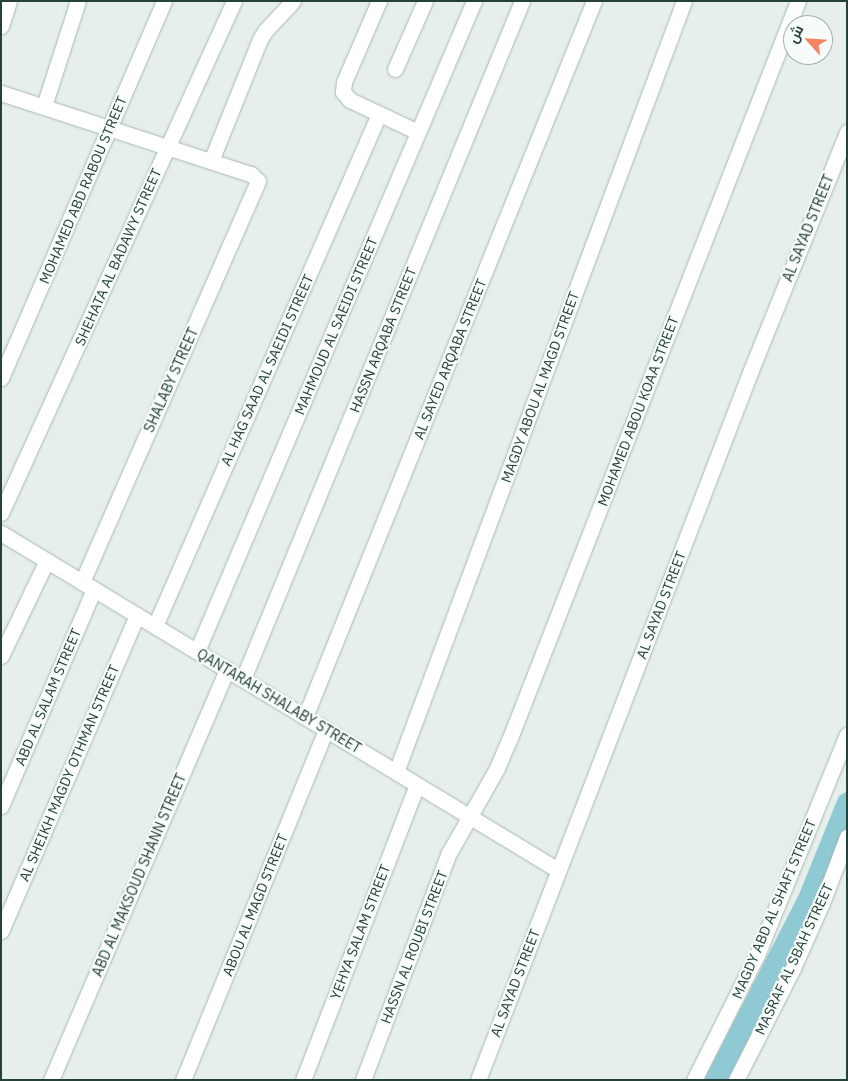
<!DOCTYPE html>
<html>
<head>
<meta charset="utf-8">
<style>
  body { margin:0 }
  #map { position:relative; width:848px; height:1081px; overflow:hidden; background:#e6efeb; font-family:"IBM Plex Sans",Cairo,sans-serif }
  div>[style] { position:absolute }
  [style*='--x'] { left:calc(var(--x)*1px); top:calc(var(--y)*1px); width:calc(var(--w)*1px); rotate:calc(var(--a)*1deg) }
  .canal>* { height:21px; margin:-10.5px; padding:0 10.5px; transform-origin:10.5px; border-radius:10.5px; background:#8ec9d4 }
  .roads { filter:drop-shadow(0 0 1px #a8b8b2) drop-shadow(0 0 1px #a8b8b2) }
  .street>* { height:15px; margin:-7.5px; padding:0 7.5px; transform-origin:7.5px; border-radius:7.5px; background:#fff }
  .secondary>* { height:15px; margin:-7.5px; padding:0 7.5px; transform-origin:7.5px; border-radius:7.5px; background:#fff }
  span { translate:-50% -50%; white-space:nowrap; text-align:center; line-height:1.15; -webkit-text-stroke:4.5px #f7fbf9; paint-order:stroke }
  .street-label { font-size:14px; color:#24423a }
  .frame { position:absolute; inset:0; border:2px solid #24423a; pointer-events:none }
  .north { position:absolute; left:783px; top:15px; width:50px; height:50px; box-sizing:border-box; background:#f7fbf9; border:1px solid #a3b1ad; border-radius:50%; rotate:296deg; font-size:14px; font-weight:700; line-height:20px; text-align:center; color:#24423a }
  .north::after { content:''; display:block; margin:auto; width:18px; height:22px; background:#f4845f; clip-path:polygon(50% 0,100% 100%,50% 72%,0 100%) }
</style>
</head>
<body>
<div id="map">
  <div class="canal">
    <i style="--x:715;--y:1080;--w:207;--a:-62.9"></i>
    <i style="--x:809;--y:896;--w:101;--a:-68"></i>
  </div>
  <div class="roads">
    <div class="street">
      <i style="--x:379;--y:1;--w:88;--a:113.4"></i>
      <i style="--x:344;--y:82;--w:10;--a:96"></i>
      <i style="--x:343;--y:92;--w:11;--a:49"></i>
      <i style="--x:350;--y:100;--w:75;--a:25.2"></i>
      <i style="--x:395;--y:69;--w:74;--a:-66.2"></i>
      <i style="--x:1;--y:93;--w:263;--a:18"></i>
      <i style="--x:251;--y:174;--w:10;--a:45"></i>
      <i style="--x:258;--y:181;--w:438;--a:113.7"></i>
      <i style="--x:44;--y:106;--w:110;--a:-72.1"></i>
      <i style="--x:211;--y:161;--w:131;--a:-68.1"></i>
      <i style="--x:260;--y:39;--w:9;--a:-58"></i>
      <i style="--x:265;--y:31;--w:41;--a:-47"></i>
      <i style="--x:1;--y:378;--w:411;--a:-66.6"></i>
      <i style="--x:1;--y:513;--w:563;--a:-65.53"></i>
      <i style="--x:1;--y:533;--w:651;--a:31.18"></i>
      <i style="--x:155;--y:626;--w:559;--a:-66.37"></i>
      <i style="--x:197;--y:651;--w:707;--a:-66.92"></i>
      <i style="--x:1;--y:656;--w:106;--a:-64.4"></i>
      <i style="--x:243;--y:679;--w:733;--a:-67.63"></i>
      <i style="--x:305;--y:717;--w:772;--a:-68.02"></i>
      <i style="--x:396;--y:772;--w:823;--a:-69.52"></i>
      <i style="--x:1;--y:806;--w:236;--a:-66.8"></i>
      <i style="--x:1;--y:931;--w:344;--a:-66.7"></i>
      <i style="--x:51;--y:1080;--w:447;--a:-66.8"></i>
      <i style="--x:183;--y:1080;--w:378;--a:-67.8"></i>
      <i style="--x:303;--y:1080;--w:316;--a:-68.9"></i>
      <i style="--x:363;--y:1080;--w:243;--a:-69.3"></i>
      <i style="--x:449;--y:853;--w:98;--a:-60.5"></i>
      <i style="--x:497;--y:768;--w:33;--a:-67"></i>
      <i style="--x:510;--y:738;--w:791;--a:-68.66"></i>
      <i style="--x:478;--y:1080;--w:761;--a:-68.97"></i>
      <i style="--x:751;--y:370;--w:257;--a:-68"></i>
      <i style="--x:694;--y:1080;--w:140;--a:-63.3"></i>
      <i style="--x:757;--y:955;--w:238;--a:-67.8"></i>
      <i style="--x:736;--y:1080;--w:126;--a:-63"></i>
      <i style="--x:793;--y:968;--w:71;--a:-66"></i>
      <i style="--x:822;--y:903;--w:71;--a:-69.3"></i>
    </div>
    <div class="secondary">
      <i style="--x:1;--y:26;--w:26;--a:-72"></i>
    </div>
  </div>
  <div class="street-label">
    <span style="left:83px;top:190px;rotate:-67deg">MOHAMED ABD RABOU STREET</span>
    <span style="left:808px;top:228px;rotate:-68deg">AL SAYAD STREET</span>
    <span style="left:118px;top:257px;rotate:-66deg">SHEHATA AL BADAWY STREET</span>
    <span style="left:336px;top:326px;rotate:-67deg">MAHMOUD AL SAEIDI STREET</span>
    <span style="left:383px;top:340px;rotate:-68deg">HASSN ARQABA STREET</span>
    <span style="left:450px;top:359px;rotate:-68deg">AL SAYED ARQABA STREET</span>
    <span style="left:267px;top:370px;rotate:-66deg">AL HAG SAAD AL SAEIDI STREET</span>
    <span style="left:171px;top:380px;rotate:-66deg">SHALABY STREET</span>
    <span style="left:540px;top:387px;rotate:-70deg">MAGDY ABOU AL MAGD STREET</span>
    <span style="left:638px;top:411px;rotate:-69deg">MOHAMED ABOU KOAA STREET</span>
    <span style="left:661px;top:605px;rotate:-69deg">AL SAYAD STREET</span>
    <span style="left:48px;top:697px;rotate:-67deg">ABD AL SALAM STREET</span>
    <span style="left:279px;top:701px;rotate:31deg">QANTARAH SHALABY STREET</span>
    <span style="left:69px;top:773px;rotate:-67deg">AL SHEIKH MAGDY OTHMAN STREET</span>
    <span style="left:139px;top:875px;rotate:-67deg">ABD AL MAKSOUD SHANN STREET</span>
    <span style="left:255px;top:905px;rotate:-68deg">ABOU AL MAGD STREET</span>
    <span style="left:774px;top:909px;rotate:-67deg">MAGDY ABD AL SHAFI STREET</span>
    <span style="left:360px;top:932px;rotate:-69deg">YEHYA SALAM STREET</span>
    <span style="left:414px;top:947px;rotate:-69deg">HASSN AL ROUBI STREET</span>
    <span style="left:794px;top:959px;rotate:-65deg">MASRAF AL SBAH STREET</span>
    <span style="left:515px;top:983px;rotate:-69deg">AL SAYAD STREET</span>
  </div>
  <div class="frame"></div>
  <div class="north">ش</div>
</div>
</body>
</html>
